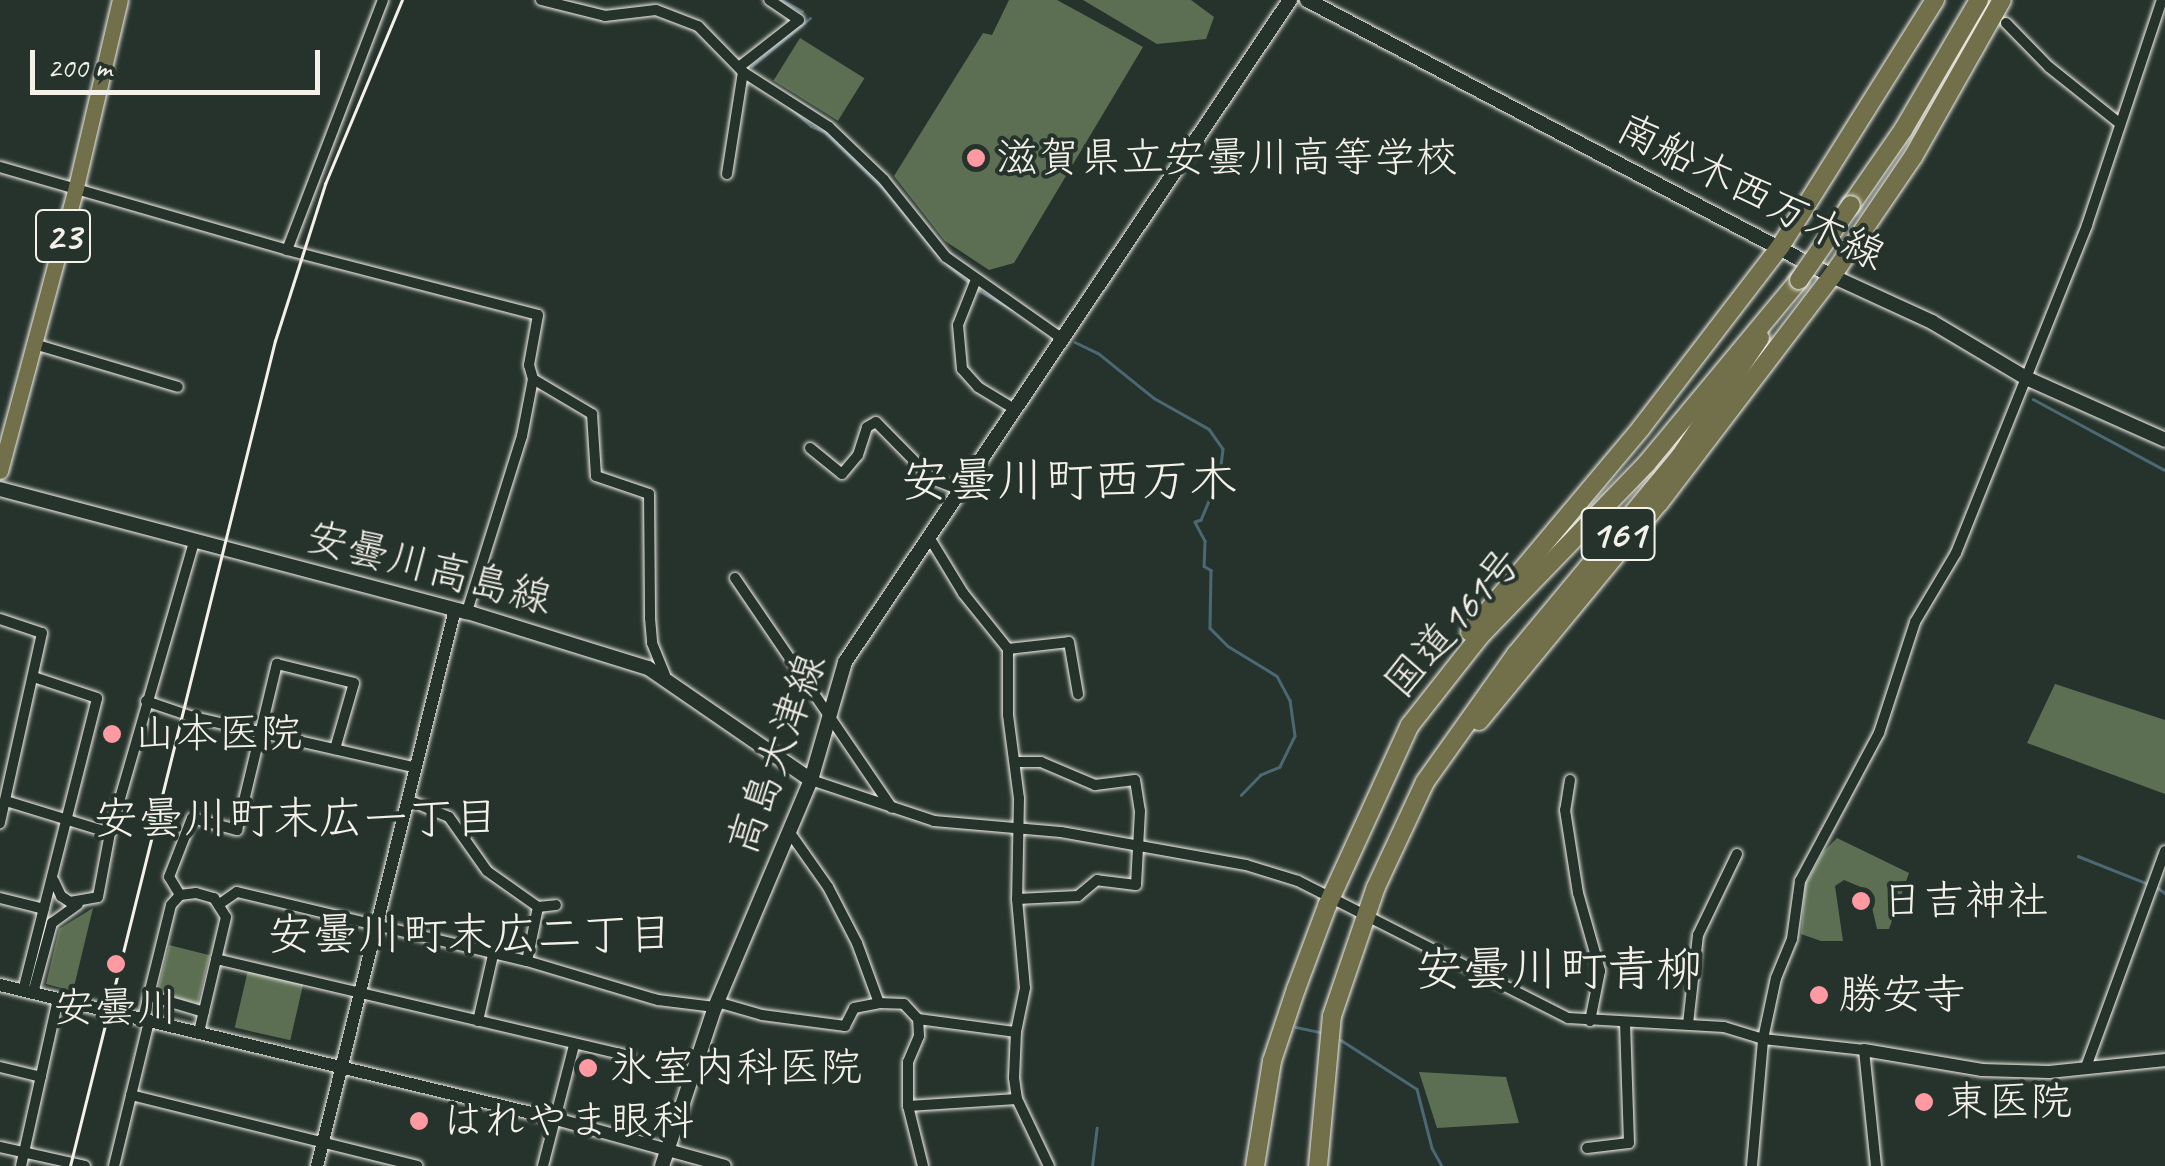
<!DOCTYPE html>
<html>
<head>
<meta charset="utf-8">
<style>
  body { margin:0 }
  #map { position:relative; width:2165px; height:1166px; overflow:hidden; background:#26332d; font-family:Caveat,"Klee One",sans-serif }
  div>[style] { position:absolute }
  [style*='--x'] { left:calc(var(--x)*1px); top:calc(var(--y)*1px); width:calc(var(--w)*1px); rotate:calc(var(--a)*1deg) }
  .green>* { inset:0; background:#5c6f52; transform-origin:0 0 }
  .stream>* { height:2.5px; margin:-1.25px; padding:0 1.25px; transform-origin:1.25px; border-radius:1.25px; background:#4c6872 }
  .roads { filter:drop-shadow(0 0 2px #f4f1e8) drop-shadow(0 0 2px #f4f1e8) }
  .minor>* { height:10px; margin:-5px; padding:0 5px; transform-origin:5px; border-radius:5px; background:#26332d }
  .tertiary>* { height:12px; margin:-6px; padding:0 6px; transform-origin:6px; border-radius:6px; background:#26332d }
  .secondary>* { height:14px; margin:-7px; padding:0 7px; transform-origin:7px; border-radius:7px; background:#26332d }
  .primary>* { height:15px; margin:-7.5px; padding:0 7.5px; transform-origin:7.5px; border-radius:7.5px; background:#71704a }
  .trunk>* { height:18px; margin:-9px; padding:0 9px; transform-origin:9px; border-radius:9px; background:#71704a }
  .rail>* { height:2.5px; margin:-1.25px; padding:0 1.25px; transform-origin:1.25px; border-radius:1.25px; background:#f4f1e8 }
  .bridges { filter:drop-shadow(0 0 2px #f4f1e8) drop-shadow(0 0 2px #f4f1e8) }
  .trunk-bridge>* { height:18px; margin:-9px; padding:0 9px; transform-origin:9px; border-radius:9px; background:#71704a }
  .dots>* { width:28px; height:28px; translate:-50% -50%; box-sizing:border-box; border:5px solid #26332d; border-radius:50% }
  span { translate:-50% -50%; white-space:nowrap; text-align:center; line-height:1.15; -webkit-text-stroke:8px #26332d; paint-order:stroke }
  .shield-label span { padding:2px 8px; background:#26332d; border:2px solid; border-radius:8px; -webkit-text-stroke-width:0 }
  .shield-label { font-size:40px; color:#f4f1e8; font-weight:700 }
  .poi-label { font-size:42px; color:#f4f1e8 }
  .left { translate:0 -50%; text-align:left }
  .street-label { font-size:42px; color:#f4f1e8 }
  .neighbourhood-label { font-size:45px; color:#f4f1e8 }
  .quarter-label { font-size:48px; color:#f4f1e8 }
  .scale { position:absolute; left:30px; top:50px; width:290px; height:45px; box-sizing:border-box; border:5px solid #f4f1e8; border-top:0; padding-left:12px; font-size:30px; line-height:35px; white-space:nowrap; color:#f4f1e8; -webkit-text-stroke:8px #26332d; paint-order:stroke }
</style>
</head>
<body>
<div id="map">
  <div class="green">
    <i style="clip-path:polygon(1009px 0,1057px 0,1143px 47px,1014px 263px,989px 270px,945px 241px,894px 176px,983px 33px,992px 35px)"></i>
    <i style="clip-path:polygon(1083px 0,1191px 0,1214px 17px,1206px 39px,1157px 44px)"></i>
    <i style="left:800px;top:38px;width:76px;height:50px;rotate:32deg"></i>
    <i style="clip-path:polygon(2055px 684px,2165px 720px,2165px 794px,2027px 743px)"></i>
    <i style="clip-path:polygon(1837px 838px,1909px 873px,1889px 929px,1877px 929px,1868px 890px,1844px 880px,1835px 886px,1843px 941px,1821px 941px,1801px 934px,1805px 885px,1823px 852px)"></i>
    <i style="clip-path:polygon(93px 908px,73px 991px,46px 984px,59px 929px)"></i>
    <i style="left:169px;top:945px;width:42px;height:50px;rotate:14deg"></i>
    <i style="left:248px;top:970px;width:57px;height:59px;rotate:13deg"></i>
    <i style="clip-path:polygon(1419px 1072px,1506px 1077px,1519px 1123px,1437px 1128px)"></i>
  </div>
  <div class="stream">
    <i style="--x:782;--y:0;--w:23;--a:29"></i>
    <i style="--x:752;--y:66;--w:75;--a:-39.6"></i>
    <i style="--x:790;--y:107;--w:28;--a:42"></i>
    <i style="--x:811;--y:126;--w:15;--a:23"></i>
    <i style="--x:825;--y:132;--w:85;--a:44"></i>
    <i style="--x:886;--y:191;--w:84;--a:50.8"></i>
    <i style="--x:948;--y:265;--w:26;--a:40"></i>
    <i style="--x:978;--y:290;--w:39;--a:29"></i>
    <i style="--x:1075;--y:342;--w:25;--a:26"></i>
    <i style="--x:1098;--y:353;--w:72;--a:38.8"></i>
    <i style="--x:1154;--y:398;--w:63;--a:29.4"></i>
    <i style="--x:1209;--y:429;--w:24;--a:55"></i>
    <i style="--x:1223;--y:449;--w:26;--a:97"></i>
    <i style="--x:1220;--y:475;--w:49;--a:112.9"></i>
    <i style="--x:1201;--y:520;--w:6;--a:162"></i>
    <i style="--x:1195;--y:522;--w:21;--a:62"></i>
    <i style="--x:1205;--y:541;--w:25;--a:92"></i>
    <i style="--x:1204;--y:566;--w:8;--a:30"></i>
    <i style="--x:1211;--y:570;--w:58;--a:91"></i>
    <i style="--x:1210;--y:628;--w:25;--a:45"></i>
    <i style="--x:1228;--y:646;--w:57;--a:31.5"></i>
    <i style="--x:1277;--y:676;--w:27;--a:62"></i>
    <i style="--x:1290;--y:700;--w:36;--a:82"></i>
    <i style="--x:1295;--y:736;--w:34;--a:116"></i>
    <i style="--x:1280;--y:767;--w:21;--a:157"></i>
    <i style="--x:1261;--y:775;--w:28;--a:134"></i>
    <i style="--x:2033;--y:399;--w:150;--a:28.3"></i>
    <i style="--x:2078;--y:856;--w:79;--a:21.7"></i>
    <i style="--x:2158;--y:888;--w:9;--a:36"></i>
    <i style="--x:1296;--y:1027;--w:29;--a:12"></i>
    <i style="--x:1341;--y:1040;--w:90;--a:32.8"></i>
    <i style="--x:1417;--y:1089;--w:61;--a:75.7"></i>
    <i style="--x:1432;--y:1148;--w:21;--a:61"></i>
    <i style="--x:1092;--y:1166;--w:38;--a:-83"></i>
  </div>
  <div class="roads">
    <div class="minor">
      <i style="--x:541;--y:0;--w:66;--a:14"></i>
      <i style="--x:605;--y:16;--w:51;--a:-6.7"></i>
      <i style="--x:656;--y:10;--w:45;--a:20.9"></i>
      <i style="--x:698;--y:26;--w:64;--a:45.6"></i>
      <i style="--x:743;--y:72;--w:102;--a:32.6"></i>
      <i style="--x:829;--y:127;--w:76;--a:43.9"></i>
      <i style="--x:884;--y:180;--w:99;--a:51.2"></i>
      <i style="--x:946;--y:257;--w:144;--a:35.1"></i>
      <i style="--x:2006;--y:23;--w:62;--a:45.7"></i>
      <i style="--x:2049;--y:67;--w:88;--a:38.6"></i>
      <i style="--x:739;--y:67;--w:76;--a:-38.1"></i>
      <i style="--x:799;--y:20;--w:36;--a:-146"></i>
      <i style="--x:0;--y:167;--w:299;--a:16.1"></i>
      <i style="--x:287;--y:250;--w:259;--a:14.5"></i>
      <i style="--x:538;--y:315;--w:51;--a:100.2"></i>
      <i style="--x:529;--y:365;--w:15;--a:74"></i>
      <i style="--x:533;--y:379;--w:58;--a:100.9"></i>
      <i style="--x:522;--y:436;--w:184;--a:107.4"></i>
      <i style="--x:727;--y:174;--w:103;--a:-81.1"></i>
      <i style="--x:287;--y:250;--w:268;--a:-69"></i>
      <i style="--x:975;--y:282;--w:46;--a:111.6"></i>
      <i style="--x:958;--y:325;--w:44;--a:84.8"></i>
      <i style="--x:962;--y:369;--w:24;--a:48"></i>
      <i style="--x:978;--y:387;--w:44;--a:31.2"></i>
      <i style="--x:34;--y:344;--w:150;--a:16.6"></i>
      <i style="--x:533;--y:379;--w:69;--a:30.7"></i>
      <i style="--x:592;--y:414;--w:62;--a:86.3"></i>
      <i style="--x:596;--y:476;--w:56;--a:18.8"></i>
      <i style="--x:649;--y:494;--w:124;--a:89.5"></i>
      <i style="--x:650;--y:618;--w:25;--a:85"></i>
      <i style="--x:652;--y:643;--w:35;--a:68"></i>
      <i style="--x:810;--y:448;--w:41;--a:39.1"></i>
      <i style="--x:842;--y:474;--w:25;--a:-50"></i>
      <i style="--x:858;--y:455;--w:29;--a:-72"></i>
      <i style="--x:867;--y:427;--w:10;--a:-29"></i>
      <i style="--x:876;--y:422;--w:80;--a:45.5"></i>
      <i style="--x:932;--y:479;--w:31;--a:21"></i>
      <i style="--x:929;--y:537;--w:66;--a:58.7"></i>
      <i style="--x:963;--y:593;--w:72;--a:51.2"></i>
      <i style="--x:1008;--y:649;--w:66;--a:90"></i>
      <i style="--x:1008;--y:715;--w:84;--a:82.5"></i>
      <i style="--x:1019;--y:798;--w:101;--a:91.1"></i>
      <i style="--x:1017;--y:899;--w:89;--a:84.9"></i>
      <i style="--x:1025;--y:988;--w:45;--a:101.6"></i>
      <i style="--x:1016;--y:1032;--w:46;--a:92.5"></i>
      <i style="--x:1014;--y:1078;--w:21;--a:82"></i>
      <i style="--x:1017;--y:1099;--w:74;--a:64.5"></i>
      <i style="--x:735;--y:578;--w:278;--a:55.7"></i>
      <i style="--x:0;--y:619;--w:44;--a:18.4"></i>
      <i style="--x:42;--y:633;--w:195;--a:102.5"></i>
      <i style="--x:1008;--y:649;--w:61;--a:-6.5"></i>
      <i style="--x:1069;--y:642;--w:53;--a:80.2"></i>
      <i style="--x:146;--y:701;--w:50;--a:18.8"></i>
      <i style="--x:193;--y:717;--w:226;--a:12.8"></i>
      <i style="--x:1015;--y:762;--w:26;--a:0"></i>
      <i style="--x:1041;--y:762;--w:59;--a:23.1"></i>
      <i style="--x:1095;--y:785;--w:40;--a:-7.1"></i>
      <i style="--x:1135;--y:780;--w:31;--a:81"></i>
      <i style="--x:1140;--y:811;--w:74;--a:93.1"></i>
      <i style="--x:1136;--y:885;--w:39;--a:-173"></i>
      <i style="--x:1097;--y:880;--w:25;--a:140"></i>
      <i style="--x:1078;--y:896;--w:61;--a:177.2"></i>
      <i style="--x:811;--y:780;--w:130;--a:18.4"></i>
      <i style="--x:934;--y:821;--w:127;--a:5"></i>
      <i style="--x:1061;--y:832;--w:188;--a:10.1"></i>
      <i style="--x:1246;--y:865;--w:54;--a:17.1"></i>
      <i style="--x:1298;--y:881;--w:303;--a:26.9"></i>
      <i style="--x:1568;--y:1018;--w:156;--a:3.3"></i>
      <i style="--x:1724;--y:1027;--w:41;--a:17.1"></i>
      <i style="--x:1763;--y:1039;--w:102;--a:6.2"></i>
      <i style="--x:1864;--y:1050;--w:117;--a:84.1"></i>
      <i style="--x:1570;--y:780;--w:30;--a:99"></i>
      <i style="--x:1565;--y:810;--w:84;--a:81.1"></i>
      <i style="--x:1578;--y:893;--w:81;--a:74.2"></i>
      <i style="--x:1600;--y:971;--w:51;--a:101.3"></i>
      <i style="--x:408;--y:800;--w:44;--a:22.5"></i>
      <i style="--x:449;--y:817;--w:66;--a:54.9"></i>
      <i style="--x:487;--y:871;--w:62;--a:35.2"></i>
      <i style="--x:538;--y:907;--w:55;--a:101.5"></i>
      <i style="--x:6;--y:801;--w:109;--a:17.1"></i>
      <i style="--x:790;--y:833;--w:66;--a:54.9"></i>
      <i style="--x:828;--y:887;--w:63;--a:62.6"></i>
      <i style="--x:857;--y:943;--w:64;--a:69.9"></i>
      <i style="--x:879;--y:1003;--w:25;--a:2"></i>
      <i style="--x:904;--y:1004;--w:21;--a:47"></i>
      <i style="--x:918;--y:1019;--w:99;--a:7.6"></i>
      <i style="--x:54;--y:881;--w:17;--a:65"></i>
      <i style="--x:61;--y:896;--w:11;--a:34"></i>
      <i style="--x:70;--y:902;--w:28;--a:-10"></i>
      <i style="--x:98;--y:897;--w:65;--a:-79.4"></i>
      <i style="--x:110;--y:833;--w:303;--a:-73.9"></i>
      <i style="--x:180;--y:895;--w:21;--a:-121"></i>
      <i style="--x:169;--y:877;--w:63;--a:-68.7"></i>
      <i style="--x:192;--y:818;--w:47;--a:14.9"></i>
      <i style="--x:237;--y:830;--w:171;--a:-76.5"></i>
      <i style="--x:277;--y:664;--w:79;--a:13.9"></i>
      <i style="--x:354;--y:683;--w:69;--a:106.1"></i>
      <i style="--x:0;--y:898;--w:45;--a:14"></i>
      <i style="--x:221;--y:903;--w:19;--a:-35"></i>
      <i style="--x:237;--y:892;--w:298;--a:13.4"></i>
      <i style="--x:527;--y:961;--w:137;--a:16.6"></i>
      <i style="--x:658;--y:1000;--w:57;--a:7"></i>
      <i style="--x:538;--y:907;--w:18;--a:-6"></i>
      <i style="--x:216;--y:959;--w:425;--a:13.2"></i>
      <i style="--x:23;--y:991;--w:302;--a:-75.8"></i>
      <i style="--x:97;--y:698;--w:66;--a:-161.6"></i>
      <i style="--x:33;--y:993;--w:73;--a:-74.8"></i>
      <i style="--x:52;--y:923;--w:32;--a:-36"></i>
      <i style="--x:150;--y:996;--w:56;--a:16.5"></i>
      <i style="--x:717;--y:1002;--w:47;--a:16.1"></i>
      <i style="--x:762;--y:1015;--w:84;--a:7.5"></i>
      <i style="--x:845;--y:1026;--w:20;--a:-63"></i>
      <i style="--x:854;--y:1008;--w:25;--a:-11"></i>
      <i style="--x:143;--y:1019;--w:117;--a:-76.2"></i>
      <i style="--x:171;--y:905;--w:13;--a:-48"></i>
      <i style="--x:180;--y:895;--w:16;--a:-7"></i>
      <i style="--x:196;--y:893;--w:19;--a:16"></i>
      <i style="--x:214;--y:898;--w:22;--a:58"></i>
      <i style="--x:226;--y:917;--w:118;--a:103.2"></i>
      <i style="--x:478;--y:1021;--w:68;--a:-77.2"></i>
      <i style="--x:1688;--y:1024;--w:90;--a:-83.6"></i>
      <i style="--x:1698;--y:935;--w:90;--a:-64.3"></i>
      <i style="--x:0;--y:1067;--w:42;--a:13.7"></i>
      <i style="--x:2086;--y:1067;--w:230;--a:-69.9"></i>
      <i style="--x:131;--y:1095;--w:295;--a:13.9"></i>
      <i style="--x:908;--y:1106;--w:44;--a:-90"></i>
      <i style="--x:908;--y:1062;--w:28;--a:-67"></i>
      <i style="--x:919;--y:1036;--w:17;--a:-93"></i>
      <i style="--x:0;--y:1147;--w:87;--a:12.6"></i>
      <i style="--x:1587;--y:1148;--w:42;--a:-6.8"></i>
      <i style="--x:1629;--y:1143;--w:120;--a:-91.9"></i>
      <i style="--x:21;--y:1166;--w:171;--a:-77.5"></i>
      <i style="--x:114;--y:1166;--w:149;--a:-76.4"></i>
      <i style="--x:543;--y:1166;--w:125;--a:-75.6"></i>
      <i style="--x:923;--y:1166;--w:62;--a:-104"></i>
      <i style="--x:908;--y:1106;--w:109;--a:-3.7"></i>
      <i style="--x:1752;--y:1166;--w:127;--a:-85"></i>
      <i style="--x:1763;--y:1039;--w:62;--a:-78"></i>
      <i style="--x:1776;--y:978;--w:42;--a:-67.7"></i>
      <i style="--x:1792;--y:939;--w:59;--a:-82.1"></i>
      <i style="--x:1800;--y:881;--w:168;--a:-61.9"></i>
      <i style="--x:1879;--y:733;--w:117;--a:-72"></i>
      <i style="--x:1915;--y:622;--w:80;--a:-59.3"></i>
      <i style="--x:1956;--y:553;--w:353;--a:-68.2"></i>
      <i style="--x:2087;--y:225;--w:237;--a:-71.6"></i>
    </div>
    <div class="tertiary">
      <i style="--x:0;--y:985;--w:572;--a:13.55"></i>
      <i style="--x:556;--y:1119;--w:175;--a:15.5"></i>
      <i style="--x:1864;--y:1050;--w:120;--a:9.6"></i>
      <i style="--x:1982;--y:1070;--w:67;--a:1.7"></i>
      <i style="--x:2049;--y:1072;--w:117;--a:-5.9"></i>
      <i style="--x:317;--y:1166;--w:574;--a:-76.08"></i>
    </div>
    <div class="secondary">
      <i style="--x:1307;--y:0;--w:593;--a:27.73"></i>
      <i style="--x:1832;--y:276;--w:110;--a:24.7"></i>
      <i style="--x:1932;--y:322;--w:109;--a:30.8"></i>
      <i style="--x:2026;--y:378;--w:152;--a:24"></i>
      <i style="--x:0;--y:489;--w:483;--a:14.8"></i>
      <i style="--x:467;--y:612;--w:189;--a:17.2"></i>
      <i style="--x:648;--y:668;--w:198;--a:34.5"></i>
      <i style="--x:662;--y:1166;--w:168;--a:-71.6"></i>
      <i style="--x:715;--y:1007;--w:246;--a:-67.1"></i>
      <i style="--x:811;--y:780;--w:123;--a:-73.9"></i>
      <i style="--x:845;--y:662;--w:798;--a:-56.09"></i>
    </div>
    <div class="primary">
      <i style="--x:0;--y:471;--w:294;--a:-75"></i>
      <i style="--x:76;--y:187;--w:192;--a:-76.8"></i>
    </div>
    <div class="trunk">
      <i style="--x:1851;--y:205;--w:91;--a:-55.3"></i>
      <i style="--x:1903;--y:130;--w:151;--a:-59.7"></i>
      <i style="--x:1470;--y:632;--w:266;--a:-50"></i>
      <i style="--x:1641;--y:428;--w:228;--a:-52.5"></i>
      <i style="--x:1780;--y:247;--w:292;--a:-57.9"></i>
      <i style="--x:1479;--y:721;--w:283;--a:-50.5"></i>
      <i style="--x:1659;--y:503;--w:285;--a:-52.7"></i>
      <i style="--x:1832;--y:276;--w:144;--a:-55.8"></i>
      <i style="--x:1913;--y:157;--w:180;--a:-60.5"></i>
      <i style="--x:1255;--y:1166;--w:106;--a:-80.8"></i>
      <i style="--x:1272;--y:1061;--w:76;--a:-71.6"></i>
      <i style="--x:1296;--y:989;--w:89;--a:-69.5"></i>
      <i style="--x:1327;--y:906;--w:199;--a:-65.4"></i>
      <i style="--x:1410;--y:725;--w:113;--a:-51.8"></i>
      <i style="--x:1480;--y:636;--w:240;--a:-46"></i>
      <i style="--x:1647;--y:463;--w:238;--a:-50.3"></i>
      <i style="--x:1318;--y:1166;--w:151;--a:-84.7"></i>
      <i style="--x:1332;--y:1016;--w:136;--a:-71.2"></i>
      <i style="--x:1376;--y:887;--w:116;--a:-65"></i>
      <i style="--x:1425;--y:782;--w:157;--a:-54.6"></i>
      <i style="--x:1516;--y:654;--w:255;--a:-50.3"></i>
      <i style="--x:1679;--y:458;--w:145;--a:-56"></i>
    </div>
  </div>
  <div class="rail">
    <i style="--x:70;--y:1166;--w:850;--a:-76.05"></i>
    <i style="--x:275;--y:341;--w:165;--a:-72.3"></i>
    <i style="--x:325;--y:184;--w:199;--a:-67.3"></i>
  </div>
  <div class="bridges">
    <div class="trunk-bridge">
      <i style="--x:1799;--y:280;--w:91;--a:-55.3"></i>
    </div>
  </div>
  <div class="dots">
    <i style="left:976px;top:158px;background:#ff9aa2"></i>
    <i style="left:112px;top:734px;background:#ff9aa2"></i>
    <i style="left:1861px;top:901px;background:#ff9aa2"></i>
    <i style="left:116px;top:964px;background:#ff9aa2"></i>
    <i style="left:1819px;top:995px;background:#ff9aa2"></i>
    <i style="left:588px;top:1068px;background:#ff9aa2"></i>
    <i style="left:1924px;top:1102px;background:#ff9aa2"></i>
    <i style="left:419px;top:1121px;background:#ff9aa2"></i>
  </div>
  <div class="shield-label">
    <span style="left:63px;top:236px">23</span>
    <span style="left:1618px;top:534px">161</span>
  </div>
  <div class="poi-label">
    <span class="left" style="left:996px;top:158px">滋賀県立安曇川高等学校</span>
    <span class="left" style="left:134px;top:734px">山本医院</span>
    <span class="left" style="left:1881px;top:901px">日吉神社</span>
    <span class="left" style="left:1839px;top:995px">勝安寺</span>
    <span style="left:116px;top:1008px">安曇川</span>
    <span class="left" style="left:610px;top:1068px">氷室内科医院</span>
    <span class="left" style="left:1946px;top:1102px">東医院</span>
    <span class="left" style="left:442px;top:1121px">はれやま眼科</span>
  </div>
  <div class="street-label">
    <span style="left:1751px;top:192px;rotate:27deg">南船木西万木線</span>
    <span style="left:429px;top:568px;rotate:15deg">安曇川高島線</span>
    <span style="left:1453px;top:623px;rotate:-49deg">国道161号</span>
    <span style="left:777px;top:754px;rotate:-70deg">高島大津線</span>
  </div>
  <div class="neighbourhood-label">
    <span style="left:296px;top:819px">安曇川町末広一丁目</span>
    <span style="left:470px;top:935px">安曇川町末広二丁目</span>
  </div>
  <div class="quarter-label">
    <span style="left:1069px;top:481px">安曇川町西万木</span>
    <span style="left:1559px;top:970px">安曇川町青柳</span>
  </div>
  <div class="scale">200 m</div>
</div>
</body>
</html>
